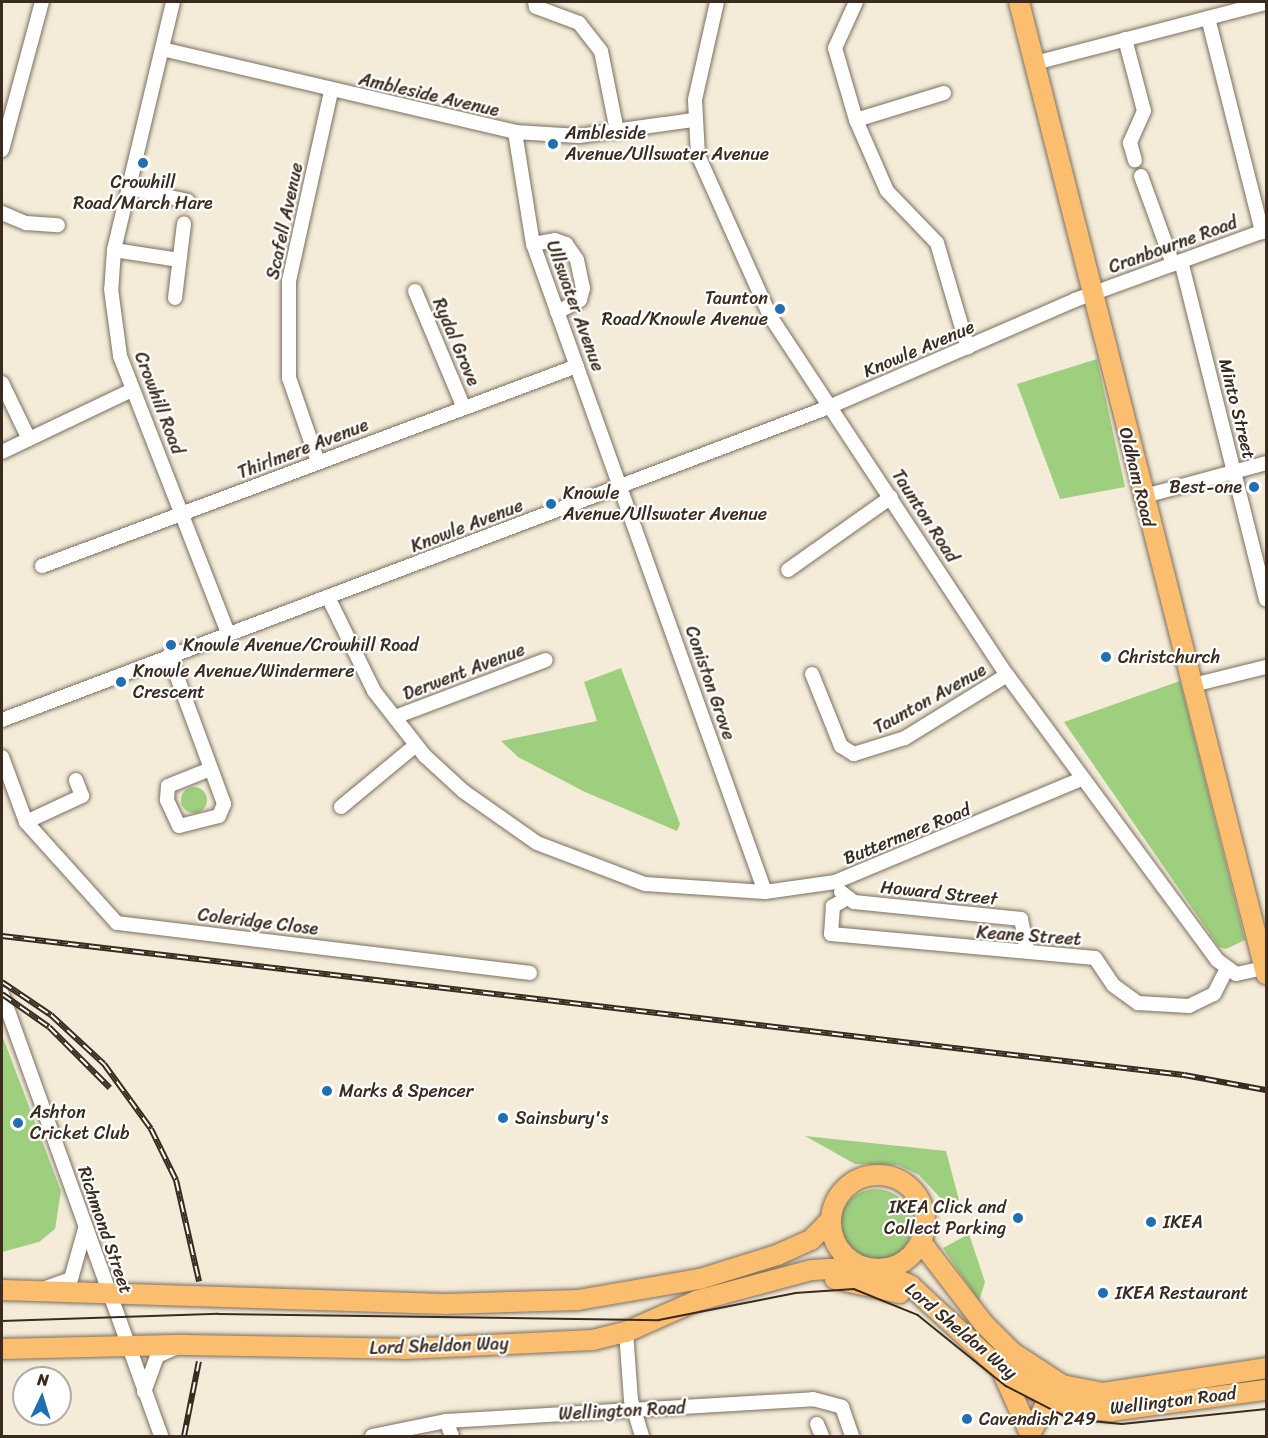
<!DOCTYPE html>
<html>
<head>
<meta charset="utf-8">
<style>
  body { margin:0 }
  #map { position:relative; width:1268px; height:1438px; overflow:hidden; background:#f4ecd9; font-family:Sriracha,sans-serif }
  div>[style] { position:absolute }
  [style*='--x'] { left:calc(var(--x)*1px); top:calc(var(--y)*1px); width:calc(var(--w)*1px); rotate:calc(var(--a)*1deg) }
  .green>* { inset:0; background:#9ecf7e }
  .round { border-radius:50% }
  .roads { filter:drop-shadow(0 0 2px #7c6e5f) drop-shadow(0 0 2px #7c6e5f) }
  .minor>* { height:14px; margin:-7px; padding:0 7px; transform-origin:7px; border-radius:7px; background:#fff }
  .highway>* { height:20px; margin:-10px; padding:0 10px; transform-origin:10px; border-radius:10px; background:#fbbd6e }
  .highway>.ring { margin:-10px; padding:0; box-sizing:content-box; background:none; border:20px solid #fbbd6e; border-radius:50% }
  .tram>* { height:1.5px; margin:-0.75px; padding:0 0.75px; transform-origin:0.75px; border-radius:0.75px; background:#3b2a1e }
  .rail>* { height:6px; margin-top:-3px; transform-origin:0; background:repeating-linear-gradient(90deg,#fff 0 11px,#3b2a1e 0 22px); box-sizing:border-box; border-block:2px solid #3b2a1e }
  .dots>* { width:16px; height:16px; translate:-50% -50%; box-sizing:border-box; border:3px solid #fff; border-radius:50% }
  span { translate:-50% -50%; white-space:nowrap; text-align:center; line-height:1.15; -webkit-text-stroke:4.5px #fff; paint-order:stroke }
  .street-label { font-size:18px; color:#3b2a1e }
  .poi-label { font-size:18px; color:#3b2a1e }
  .left { translate:0 -50%; text-align:left }
  .right { translate:-100% -50%; text-align:right }
  .frame { position:absolute; inset:0; border:3px solid #3b2a1e; pointer-events:none }
  .north { position:absolute; left:12px; top:1366px; width:60px; height:60px; box-sizing:border-box; background:#fff; border:2px solid #b1aaa5; border-radius:50%; rotate:4deg; font-size:16px; font-weight:700; line-height:24px; text-align:center; color:#3b2a1e }
  .north::after { content:''; display:block; margin:auto; width:21px; height:27px; background:#1f6fb2; clip-path:polygon(50% 0,100% 100%,50% 72%,0 100%) }
</style>
</head>
<body>
<div id="map">
  <div class="green">
    <i style="clip-path:polygon(1097px 359px,1125px 487px,1060px 499px,1017px 384px)"></i>
    <i style="clip-path:polygon(621px 668px,680px 824px,677px 831px,585px 792px,518px 757px,501px 741px,597px 721px,584px 682px)"></i>
    <i style="clip-path:polygon(1180px 681px,1245px 940px,1226px 949px,1219px 947px,1064px 722px)"></i>
    <i class="round" style="left:181px;top:787px;width:26px;height:26px"></i>
    <i style="clip-path:polygon(2px 1035px,61px 1191px,55px 1229px,39px 1242px,2px 1252px)"></i>
    <i style="clip-path:polygon(805px 1136px,946px 1151px,959px 1200px,946px 1204px,919px 1175px,898px 1165px,855px 1164px)"></i>
    <i class="round" style="left:840px;top:1189px;width:72px;height:72px"></i>
    <i style="clip-path:polygon(969px 1234px,985px 1282px,979px 1301px,943px 1248px)"></i>
  </div>
  <div class="roads">
    <div class="minor">
      <i style="--x:173;--y:2;--w:255;--a:103.4"></i>
      <i style="--x:114;--y:250;--w:39;--a:94"></i>
      <i style="--x:111;--y:289;--w:68;--a:82.3"></i>
      <i style="--x:120;--y:356;--w:297;--a:68.7"></i>
      <i style="--x:535;--y:2;--w:5;--a:79"></i>
      <i style="--x:536;--y:7;--w:46;--a:20.4"></i>
      <i style="--x:579;--y:23;--w:36;--a:52"></i>
      <i style="--x:601;--y:51;--w:82;--a:78.7"></i>
      <i style="--x:717;--y:2;--w:100;--a:102.7"></i>
      <i style="--x:695;--y:100;--w:55;--a:86.9"></i>
      <i style="--x:698;--y:155;--w:176;--a:65.9"></i>
      <i style="--x:770;--y:316;--w:430;--a:56.6"></i>
      <i style="--x:1007;--y:675;--w:354;--a:53.6"></i>
      <i style="--x:1217;--y:960;--w:24;--a:36"></i>
      <i style="--x:1236;--y:974;--w:30;--a:-12"></i>
      <i style="--x:856;--y:2;--w:51;--a:114.5"></i>
      <i style="--x:835;--y:48;--w:75;--a:73.7"></i>
      <i style="--x:856;--y:120;--w:77;--a:66.4"></i>
      <i style="--x:887;--y:191;--w:72;--a:46.1"></i>
      <i style="--x:937;--y:243;--w:109;--a:73.6"></i>
      <i style="--x:1208;--y:18;--w:221;--a:75.8"></i>
      <i style="--x:1125;--y:39;--w:74;--a:75.2"></i>
      <i style="--x:1144;--y:111;--w:35;--a:114"></i>
      <i style="--x:1130;--y:143;--w:18;--a:74"></i>
      <i style="--x:162;--y:49;--w:363;--a:13.2"></i>
      <i style="--x:515;--y:132;--w:64;--a:3.6"></i>
      <i style="--x:579;--y:136;--w:115;--a:-8"></i>
      <i style="--x:1035;--y:63;--w:239;--a:-14.6"></i>
      <i style="--x:856;--y:120;--w:92;--a:-17.1"></i>
      <i style="--x:515;--y:132;--w:113;--a:80.9"></i>
      <i style="--x:533;--y:244;--w:688;--a:70.3"></i>
      <i style="--x:2;--y:150;--w:153;--a:-74.9"></i>
      <i style="--x:1141;--y:176;--w:94;--a:70"></i>
      <i style="--x:128;--y:188;--w:61;--a:12.2"></i>
      <i style="--x:2;--y:213;--w:26;--a:23"></i>
      <i style="--x:26;--y:223;--w:32;--a:4"></i>
      <i style="--x:533;--y:244;--w:22;--a:-10"></i>
      <i style="--x:555;--y:240;--w:12;--a:20"></i>
      <i style="--x:566;--y:244;--w:19;--a:55"></i>
      <i style="--x:577;--y:260;--w:29;--a:78"></i>
      <i style="--x:583;--y:288;--w:12;--a:104"></i>
      <i style="--x:580;--y:300;--w:26;--a:152"></i>
      <i style="--x:114;--y:250;--w:66;--a:8.7"></i>
      <i style="--x:1181;--y:261;--w:349;--a:75.9"></i>
      <i style="--x:415;--y:291;--w:125;--a:67.3"></i>
      <i style="--x:175;--y:298;--w:75;--a:-83.1"></i>
      <i style="--x:2;--y:383;--w:62;--a:64.3"></i>
      <i style="--x:2;--y:452;--w:144;--a:-25.5"></i>
      <i style="--x:318;--y:462;--w:89;--a:-109"></i>
      <i style="--x:289;--y:378;--w:97;--a:-90"></i>
      <i style="--x:289;--y:281;--w:195;--a:-77.5"></i>
      <i style="--x:1141;--y:497;--w:130;--a:-15.2"></i>
      <i style="--x:42;--y:566;--w:571;--a:-20.5"></i>
      <i style="--x:788;--y:570;--w:126;--a:-35.3"></i>
      <i style="--x:328;--y:597;--w:105;--a:63.9"></i>
      <i style="--x:374;--y:691;--w:83;--a:51.9"></i>
      <i style="--x:425;--y:756;--w:52;--a:42.6"></i>
      <i style="--x:463;--y:791;--w:90;--a:35.1"></i>
      <i style="--x:537;--y:843;--w:116;--a:20.8"></i>
      <i style="--x:645;--y:884;--w:120;--a:3.8"></i>
      <i style="--x:765;--y:892;--w:71;--a:-8.1"></i>
      <i style="--x:835;--y:882;--w:267;--a:-22.7"></i>
      <i style="--x:169;--y:655;--w:159;--a:69.7"></i>
      <i style="--x:224;--y:804;--w:13;--a:113"></i>
      <i style="--x:219;--y:816;--w:41;--a:166"></i>
      <i style="--x:179;--y:826;--w:29;--a:-115"></i>
      <i style="--x:167;--y:800;--w:14;--a:-86"></i>
      <i style="--x:168;--y:786;--w:45;--a:-22"></i>
      <i style="--x:812;--y:674;--w:78;--a:68.1"></i>
      <i style="--x:841;--y:746;--w:15;--a:32"></i>
      <i style="--x:854;--y:754;--w:53;--a:-17.4"></i>
      <i style="--x:905;--y:738;--w:120;--a:-31.7"></i>
      <i style="--x:1193;--y:685;--w:75;--a:-13.9"></i>
      <i style="--x:395;--y:717;--w:161;--a:-20.7"></i>
      <i style="--x:2;--y:720;--w:884;--a:-20.73"></i>
      <i style="--x:829;--y:407;--w:268;--a:-23.5"></i>
      <i style="--x:1075;--y:300;--w:203;--a:-20.1"></i>
      <i style="--x:2;--y:757;--w:69;--a:69.7"></i>
      <i style="--x:26;--y:822;--w:136;--a:48"></i>
      <i style="--x:117;--y:923;--w:416;--a:6.9"></i>
      <i style="--x:341;--y:807;--w:97;--a:-39.6"></i>
      <i style="--x:26;--y:822;--w:62;--a:-24.9"></i>
      <i style="--x:82;--y:796;--w:17;--a:-111"></i>
      <i style="--x:841;--y:892;--w:16;--a:38"></i>
      <i style="--x:854;--y:902;--w:168;--a:5.8"></i>
      <i style="--x:1021;--y:919;--w:31;--a:79"></i>
      <i style="--x:844;--y:900;--w:13;--a:151"></i>
      <i style="--x:833;--y:906;--w:28;--a:94"></i>
      <i style="--x:831;--y:934;--w:265;--a:5.2"></i>
      <i style="--x:1095;--y:958;--w:32;--a:56"></i>
      <i style="--x:1113;--y:985;--w:31;--a:36"></i>
      <i style="--x:1138;--y:1003;--w:51;--a:3.4"></i>
      <i style="--x:1189;--y:1006;--w:28;--a:-26"></i>
      <i style="--x:1214;--y:994;--w:29;--a:-63"></i>
      <i style="--x:2;--y:994;--w:470;--a:70.2"></i>
      <i style="--x:48;--y:1287;--w:24;--a:-19"></i>
      <i style="--x:71;--y:1279;--w:52;--a:-74.4"></i>
      <i style="--x:626;--y:1332;--w:68;--a:85.8"></i>
      <i style="--x:631;--y:1400;--w:38;--a:73"></i>
      <i style="--x:144;--y:1392;--w:38;--a:-70"></i>
      <i style="--x:157;--y:1356;--w:20;--a:-24"></i>
      <i style="--x:446;--y:1421;--w:16;--a:68"></i>
      <i style="--x:817;--y:1424;--w:13;--a:67"></i>
      <i style="--x:372;--y:1436;--w:76;--a:-11.5"></i>
      <i style="--x:446;--y:1421;--w:368;--a:-3.4"></i>
      <i style="--x:813;--y:1399;--w:30;--a:15"></i>
      <i style="--x:842;--y:1407;--w:31;--a:71"></i>
    </div>
    <div class="highway">
      <i style="--x:1019;--y:2;--w:1003;--a:75.74"></i>
      <i class="ring" style="left:831px;top:1175px;width:74px;height:74px"></i>
      <i style="--x:921;--y:1242;--w:103;--a:52.5"></i>
      <i style="--x:984;--y:1324;--w:41;--a:45"></i>
      <i style="--x:1013;--y:1353;--w:59;--a:33.1"></i>
      <i style="--x:1062;--y:1385;--w:42;--a:11"></i>
      <i style="--x:1103;--y:1393;--w:165;--a:-8.7"></i>
      <i style="--x:875;--y:1269;--w:40;--a:25"></i>
      <i style="--x:911;--y:1286;--w:122;--a:42.7"></i>
      <i style="--x:1001;--y:1369;--w:53;--a:31.9"></i>
      <i style="--x:1046;--y:1397;--w:36;--a:18"></i>
      <i style="--x:1080;--y:1408;--w:30;--a:6"></i>
      <i style="--x:1110;--y:1411;--w:157;--a:-7.7"></i>
      <i style="--x:835;--y:1279;--w:66;--a:12.3"></i>
      <i style="--x:2;--y:1290;--w:443;--a:1.8"></i>
      <i style="--x:445;--y:1304;--w:133;--a:-1.7"></i>
      <i style="--x:578;--y:1300;--w:124;--a:-9.8"></i>
      <i style="--x:700;--y:1279;--w:81;--a:-17.3"></i>
      <i style="--x:777;--y:1255;--w:37;--a:-24"></i>
      <i style="--x:811;--y:1240;--w:29;--a:-46"></i>
      <i style="--x:2;--y:1349;--w:183;--a:-1.3"></i>
      <i style="--x:185;--y:1345;--w:219;--a:1"></i>
      <i style="--x:404;--y:1349;--w:189;--a:-2.7"></i>
      <i style="--x:593;--y:1340;--w:34;--a:-14"></i>
      <i style="--x:626;--y:1332;--w:77;--a:-23.9"></i>
      <i style="--x:696;--y:1301;--w:120;--a:-15"></i>
      <i style="--x:812;--y:1270;--w:53;--a:-3.2"></i>
      <i style="--x:1001;--y:1369;--w:73;--a:65.9"></i>
      <i style="--x:1030;--y:1434;--w:51;--a:-61.9"></i>
    </div>
  </div>
  <div class="tram">
    <i style="--x:2;--y:1321;--w:216;--a:-1.9"></i>
    <i style="--x:218;--y:1314;--w:441;--a:0.8"></i>
    <i style="--x:659;--y:1320;--w:139;--a:-11.2"></i>
    <i style="--x:795;--y:1293;--w:59;--a:-3.9"></i>
    <i style="--x:854;--y:1289;--w:69;--a:22.1"></i>
    <i style="--x:918;--y:1315;--w:113;--a:38.9"></i>
    <i style="--x:1006;--y:1386;--w:72;--a:27.3"></i>
    <i style="--x:1070;--y:1419;--w:52;--a:5.5"></i>
    <i style="--x:1122;--y:1424;--w:145;--a:-5.9"></i>
  </div>
  <div class="rail">
    <i style="--x:2;--y:936;--w:1190;--a:6.71"></i>
    <i style="--x:1184;--y:1075;--w:83;--a:10.4"></i>
    <i style="--x:2;--y:982;--w:59;--a:34"></i>
    <i style="--x:51;--y:1015;--w:72;--a:42.8"></i>
    <i style="--x:104;--y:1064;--w:80;--a:54.1"></i>
    <i style="--x:151;--y:1129;--w:57;--a:63.9"></i>
    <i style="--x:176;--y:1180;--w:104;--a:77.2"></i>
    <i style="--x:2;--y:994;--w:57;--a:35.1"></i>
    <i style="--x:49;--y:1027;--w:86;--a:45"></i>
    <i style="--x:184;--y:1436;--w:76;--a:-78.7"></i>
  </div>
  <div class="dots">
    <i style="left:553px;top:144px;background:#1f6fb2"></i>
    <i style="left:143px;top:163px;background:#1f6fb2"></i>
    <i style="left:780px;top:309px;background:#1f6fb2"></i>
    <i style="left:1254px;top:487px;background:#1f6fb2"></i>
    <i style="left:551px;top:504px;background:#1f6fb2"></i>
    <i style="left:171px;top:645px;background:#1f6fb2"></i>
    <i style="left:1106px;top:657px;background:#1f6fb2"></i>
    <i style="left:121px;top:682px;background:#1f6fb2"></i>
    <i style="left:327px;top:1091px;background:#1f6fb2"></i>
    <i style="left:503px;top:1118px;background:#1f6fb2"></i>
    <i style="left:18px;top:1123px;background:#1f6fb2"></i>
    <i style="left:1018px;top:1218px;background:#1f6fb2"></i>
    <i style="left:1151px;top:1222px;background:#1f6fb2"></i>
    <i style="left:1103px;top:1293px;background:#1f6fb2"></i>
    <i style="left:967px;top:1419px;background:#1f6fb2"></i>
  </div>
  <div class="street-label">
    <span style="left:429px;top:95px;rotate:13deg">Ambleside Avenue</span>
    <span style="left:285px;top:221px;rotate:-78deg">Scafell Avenue</span>
    <span style="left:1173px;top:245px;rotate:-20deg">Cranbourne Road</span>
    <span style="left:575px;top:306px;rotate:70deg">Ullswater Avenue</span>
    <span style="left:456px;top:342px;rotate:67deg">Rydal Grove</span>
    <span style="left:919px;top:349px;rotate:-23deg">Knowle Avenue</span>
    <span style="left:159px;top:403px;rotate:69deg">Crowhill Road</span>
    <span style="left:1237px;top:409px;rotate:76deg">Minto Street</span>
    <span style="left:303px;top:449px;rotate:-21deg">Thirlmere Avenue</span>
    <span style="left:1137px;top:477px;rotate:76deg">Oldham Road</span>
    <span style="left:925px;top:516px;rotate:57deg">Taunton Road</span>
    <span style="left:467px;top:526px;rotate:-21deg">Knowle Avenue</span>
    <span style="left:464px;top:672px;rotate:-21deg">Derwent Avenue</span>
    <span style="left:710px;top:683px;rotate:71deg">Coniston Grove</span>
    <span style="left:930px;top:699px;rotate:-29deg">Taunton Avenue</span>
    <span style="left:907px;top:834px;rotate:-22deg">Buttermere Road</span>
    <span style="left:939px;top:893px;rotate:6deg">Howard Street</span>
    <span style="left:258px;top:922px;rotate:7deg">Coleridge Close</span>
    <span style="left:1029px;top:936px;rotate:4deg">Keane Street</span>
    <span style="left:105px;top:1230px;rotate:71deg">Richmond Street</span>
    <span style="left:961px;top:1331px;rotate:40deg">Lord Sheldon Way</span>
    <span style="left:439px;top:1346px;rotate:-2deg">Lord Sheldon Way</span>
    <span style="left:1173px;top:1401px;rotate:-7deg">Wellington Road</span>
    <span style="left:622px;top:1411px;rotate:-3deg">Wellington Road</span>
  </div>
  <div class="poi-label">
    <span class="left" style="left:565px;top:144px">Ambleside<br>Avenue/Ullswater Avenue</span>
    <span style="left:143px;top:193px">Crowhill<br>Road/March Hare</span>
    <span class="right" style="left:768px;top:309px">Taunton<br>Road/Knowle Avenue</span>
    <span class="right" style="left:1242px;top:487px">Best-one</span>
    <span class="left" style="left:563px;top:504px">Knowle<br>Avenue/Ullswater Avenue</span>
    <span class="left" style="left:183px;top:645px">Knowle Avenue/Crowhill Road</span>
    <span class="left" style="left:1118px;top:657px">Christchurch</span>
    <span class="left" style="left:133px;top:682px">Knowle Avenue/Windermere<br>Crescent</span>
    <span class="left" style="left:339px;top:1091px">Marks &amp; Spencer</span>
    <span class="left" style="left:30px;top:1123px">Ashton<br>Cricket Club</span>
    <span class="left" style="left:515px;top:1118px">Sainsbury's</span>
    <span class="right" style="left:1006px;top:1218px">IKEA Click and<br>Collect Parking</span>
    <span class="left" style="left:1163px;top:1222px">IKEA</span>
    <span class="left" style="left:1115px;top:1293px">IKEA Restaurant</span>
    <span class="left" style="left:979px;top:1419px">Cavendish 249</span>
  </div>
  <div class="frame"></div>
  <div class="north">N</div>
</div>
</body>
</html>
